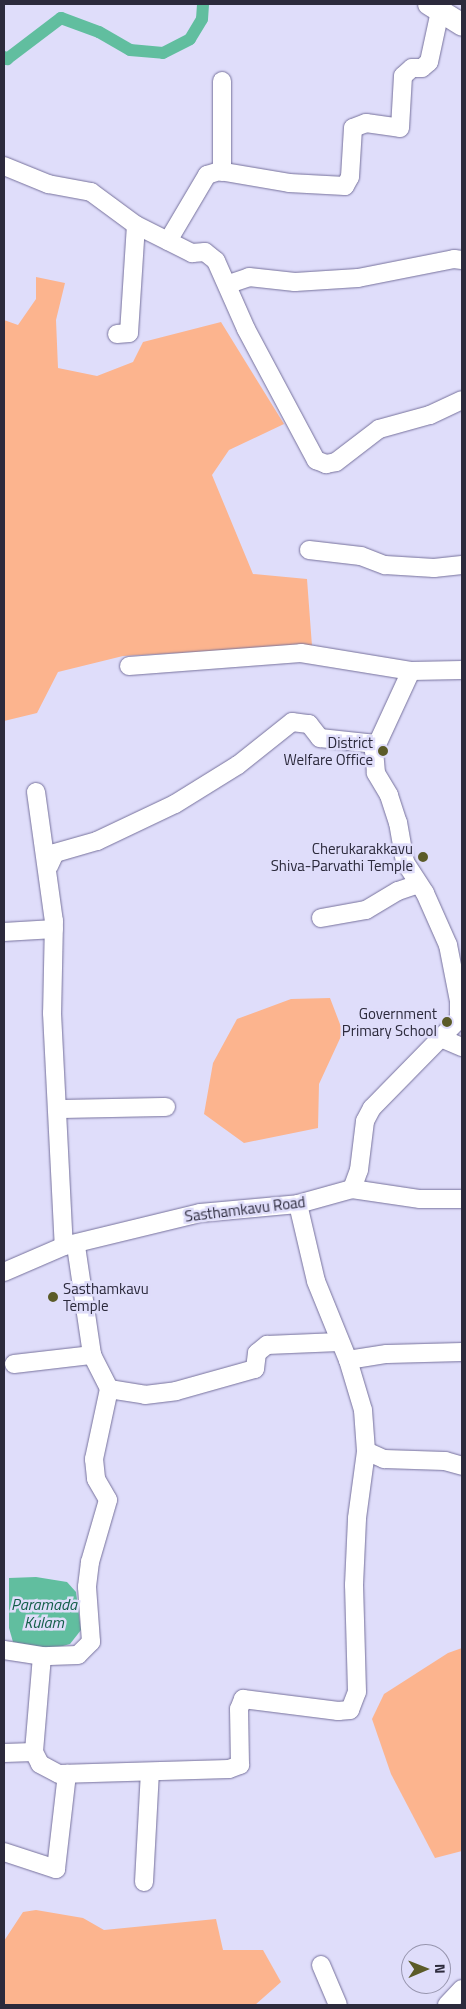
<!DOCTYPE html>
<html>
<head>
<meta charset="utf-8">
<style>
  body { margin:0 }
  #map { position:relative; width:466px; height:2009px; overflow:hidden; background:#dfddfa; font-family:"Titillium Web",sans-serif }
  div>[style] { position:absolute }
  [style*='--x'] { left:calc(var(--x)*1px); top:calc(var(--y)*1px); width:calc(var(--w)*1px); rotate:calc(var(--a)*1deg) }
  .green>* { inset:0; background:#fcb48e }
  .water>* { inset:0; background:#61be9f }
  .canal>* { height:12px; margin:-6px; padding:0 6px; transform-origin:6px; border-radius:6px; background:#61be9f }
  .roads { filter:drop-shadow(0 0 1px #76719c) drop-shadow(0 0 1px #76719c) }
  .minor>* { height:18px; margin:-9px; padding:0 9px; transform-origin:9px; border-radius:9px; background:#fff }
  .major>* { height:22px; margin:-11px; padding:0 11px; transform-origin:11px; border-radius:11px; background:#fff }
  .dots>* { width:14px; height:14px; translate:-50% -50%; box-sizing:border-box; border:2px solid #dfddfa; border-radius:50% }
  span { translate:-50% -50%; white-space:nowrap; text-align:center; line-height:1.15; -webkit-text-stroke:5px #dfddfa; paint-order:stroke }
  .poi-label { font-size:15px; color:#2c2a3c }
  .right { translate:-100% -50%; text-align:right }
  .left { translate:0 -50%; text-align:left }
  .street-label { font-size:15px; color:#2c2a3c }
  .water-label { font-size:16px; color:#135e49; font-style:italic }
  .frame { position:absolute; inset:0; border:5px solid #2c2a3c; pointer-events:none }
  .north { position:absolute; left:401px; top:1944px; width:50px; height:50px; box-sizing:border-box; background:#dfddfa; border:1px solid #9795ae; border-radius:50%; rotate:89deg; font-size:14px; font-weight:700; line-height:20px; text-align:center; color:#2c2a3c }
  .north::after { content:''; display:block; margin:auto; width:18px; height:22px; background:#5b5b28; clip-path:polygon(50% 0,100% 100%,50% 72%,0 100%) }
</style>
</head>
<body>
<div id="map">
  <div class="green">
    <i style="clip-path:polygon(36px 277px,65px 283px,56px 320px,58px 368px,97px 376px,133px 362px,143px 342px,221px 322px,284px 424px,229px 450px,212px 475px,253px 574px,307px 579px,312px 646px,123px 656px,58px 672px,37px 713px,4px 721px,4px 320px,18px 325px,36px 299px)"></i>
    <i style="clip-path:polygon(330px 998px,343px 1032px,319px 1084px,318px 1128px,244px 1143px,204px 1114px,213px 1063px,237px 1019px,291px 999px)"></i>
    <i style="clip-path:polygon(462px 1648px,462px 1851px,435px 1858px,391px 1774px,372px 1719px,384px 1694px,448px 1653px)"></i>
    <i style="clip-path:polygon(36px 1910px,83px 1918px,104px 1930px,216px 1919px,223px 1950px,263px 1950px,281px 1982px,255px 2005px,4px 2005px,4px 1941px,23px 1912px)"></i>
  </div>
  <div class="water">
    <i style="clip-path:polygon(36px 1577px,67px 1582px,76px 1592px,81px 1630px,70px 1644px,52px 1649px,13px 1642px,9px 1628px,9px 1578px)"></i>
  </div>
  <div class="canal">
    <i style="--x:4;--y:57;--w:4;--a:34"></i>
    <i style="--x:7;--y:59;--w:68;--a:-37.2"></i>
    <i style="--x:61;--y:18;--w:40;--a:20.2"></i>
    <i style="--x:99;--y:32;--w:36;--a:30"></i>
    <i style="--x:130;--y:50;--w:33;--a:5"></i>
    <i style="--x:163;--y:53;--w:30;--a:-27"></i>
    <i style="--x:190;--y:39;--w:23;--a:-59"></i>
    <i style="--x:202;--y:19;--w:15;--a:-86"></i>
  </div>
  <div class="roads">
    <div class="minor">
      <i style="--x:222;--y:81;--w:91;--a:90"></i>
      <i style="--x:4;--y:166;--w:48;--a:22.2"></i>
      <i style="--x:48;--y:184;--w:44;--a:10.5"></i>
      <i style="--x:91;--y:192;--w:56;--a:36.3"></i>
      <i style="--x:136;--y:225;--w:63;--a:26.6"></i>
      <i style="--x:192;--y:253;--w:13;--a:-4"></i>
      <i style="--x:205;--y:252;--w:14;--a:39"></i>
      <i style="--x:216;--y:261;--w:74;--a:66.2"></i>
      <i style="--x:246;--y:329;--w:149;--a:61.9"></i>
      <i style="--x:316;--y:460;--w:11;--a:22"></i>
      <i style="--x:326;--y:464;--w:10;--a:-11"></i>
      <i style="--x:336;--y:462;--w:54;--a:-37.5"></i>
      <i style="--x:379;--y:429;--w:53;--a:-15.4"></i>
      <i style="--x:430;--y:415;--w:35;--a:-25"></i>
      <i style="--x:168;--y:241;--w:77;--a:-59.4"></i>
      <i style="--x:207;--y:175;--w:13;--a:-18"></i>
      <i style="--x:219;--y:171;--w:71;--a:9.7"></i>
      <i style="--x:289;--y:183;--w:56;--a:3.1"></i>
      <i style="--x:345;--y:186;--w:10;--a:-61"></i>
      <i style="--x:350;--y:177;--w:49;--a:-86.5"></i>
      <i style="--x:353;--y:128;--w:14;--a:-21"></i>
      <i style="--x:366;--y:123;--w:34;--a:8"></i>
      <i style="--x:400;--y:128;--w:52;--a:-86.7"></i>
      <i style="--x:403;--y:76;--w:12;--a:-42"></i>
      <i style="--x:412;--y:68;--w:10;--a:0"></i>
      <i style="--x:422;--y:68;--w:9;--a:-41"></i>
      <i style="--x:429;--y:62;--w:52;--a:-77.8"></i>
      <i style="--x:229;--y:284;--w:21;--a:-19"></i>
      <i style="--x:249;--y:277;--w:46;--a:6.2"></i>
      <i style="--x:295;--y:282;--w:63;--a:-3.6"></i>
      <i style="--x:358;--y:278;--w:98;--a:-11.2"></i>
      <i style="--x:454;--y:259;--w:8;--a:7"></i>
      <i style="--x:117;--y:334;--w:12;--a:-5"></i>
      <i style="--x:129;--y:333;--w:108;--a:-86.3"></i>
      <i style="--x:309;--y:550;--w:52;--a:6.6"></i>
      <i style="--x:361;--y:556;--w:26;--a:21"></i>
      <i style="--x:385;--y:565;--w:49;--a:3.5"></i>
      <i style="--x:434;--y:568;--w:28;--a:-6"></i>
      <i style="--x:129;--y:666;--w:172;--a:-4.3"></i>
      <i style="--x:301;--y:653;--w:111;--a:9.3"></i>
      <i style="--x:36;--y:792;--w:130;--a:82.1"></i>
      <i style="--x:54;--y:921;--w:92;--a:91.2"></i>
      <i style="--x:52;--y:1013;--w:233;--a:87.1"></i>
      <i style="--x:49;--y:866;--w:14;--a:-65"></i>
      <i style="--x:55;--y:853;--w:44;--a:-15.9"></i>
      <i style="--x:97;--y:841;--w:86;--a:-25.4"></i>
      <i style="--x:175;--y:804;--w:74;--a:-31.8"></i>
      <i style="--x:238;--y:765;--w:69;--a:-38.5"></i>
      <i style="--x:292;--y:722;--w:17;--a:7"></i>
      <i style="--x:309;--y:724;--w:18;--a:52"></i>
      <i style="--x:320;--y:738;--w:56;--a:6.1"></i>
      <i style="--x:321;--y:918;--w:46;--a:-10.1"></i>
      <i style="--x:366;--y:910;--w:37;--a:-31"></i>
      <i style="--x:398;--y:891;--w:21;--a:-19"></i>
      <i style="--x:4;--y:932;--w:50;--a:-3.4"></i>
      <i style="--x:459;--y:1020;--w:19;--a:-90"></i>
      <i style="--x:459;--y:1001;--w:57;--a:-101.1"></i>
      <i style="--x:448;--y:945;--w:57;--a:-113.9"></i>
      <i style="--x:425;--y:893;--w:37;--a:-123"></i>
      <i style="--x:405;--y:862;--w:40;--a:-100"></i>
      <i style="--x:398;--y:823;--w:29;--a:-108"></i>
      <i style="--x:389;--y:795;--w:26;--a:-121"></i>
      <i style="--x:376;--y:773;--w:22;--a:-95"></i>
      <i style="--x:374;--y:751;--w:88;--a:-65.2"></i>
      <i style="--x:411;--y:671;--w:51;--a:-1.1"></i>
      <i style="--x:443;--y:1039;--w:21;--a:23"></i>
      <i style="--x:58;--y:1109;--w:108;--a:-1.1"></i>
      <i style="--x:352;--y:1189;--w:20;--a:-70"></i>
      <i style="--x:359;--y:1170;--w:49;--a:-83"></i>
      <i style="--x:365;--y:1121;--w:15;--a:-62"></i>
      <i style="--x:372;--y:1108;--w:129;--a:-45.6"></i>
      <i style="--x:76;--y:1246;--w:110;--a:81.6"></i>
      <i style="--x:92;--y:1355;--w:38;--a:63"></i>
      <i style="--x:109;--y:1389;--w:72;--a:102.1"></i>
      <i style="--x:94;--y:1459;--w:20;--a:84"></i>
      <i style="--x:96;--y:1479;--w:24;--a:60"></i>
      <i style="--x:108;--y:1500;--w:65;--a:106.2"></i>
      <i style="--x:90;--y:1562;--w:25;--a:97"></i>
      <i style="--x:87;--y:1587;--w:55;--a:85.8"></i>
      <i style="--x:91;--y:1642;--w:18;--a:135"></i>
      <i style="--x:78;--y:1655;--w:36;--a:178"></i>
      <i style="--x:42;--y:1656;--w:96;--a:94.8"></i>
      <i style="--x:34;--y:1752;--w:13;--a:63"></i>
      <i style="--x:40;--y:1764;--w:21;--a:28"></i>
      <i style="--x:59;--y:1774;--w:170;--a:-1.7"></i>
      <i style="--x:229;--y:1769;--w:12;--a:-20"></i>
      <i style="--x:240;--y:1765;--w:56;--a:-91"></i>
      <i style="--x:239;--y:1709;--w:11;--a:-68"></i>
      <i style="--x:243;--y:1699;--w:96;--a:7.2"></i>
      <i style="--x:338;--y:1711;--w:12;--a:-5"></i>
      <i style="--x:350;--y:1710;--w:19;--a:-69"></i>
      <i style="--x:357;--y:1692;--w:107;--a:-91.6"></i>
      <i style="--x:354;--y:1585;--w:67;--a:-87.4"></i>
      <i style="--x:357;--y:1518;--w:68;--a:-82.3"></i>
      <i style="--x:366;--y:1451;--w:41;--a:-94.2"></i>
      <i style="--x:363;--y:1410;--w:52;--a:-106.7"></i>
      <i style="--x:348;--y:1360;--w:85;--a:-112.1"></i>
      <i style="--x:316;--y:1281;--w:79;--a:-103.2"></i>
      <i style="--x:4;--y:1272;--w:65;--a:-23.4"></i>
      <i style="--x:64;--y:1246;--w:140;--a:-13.6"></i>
      <i style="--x:200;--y:1213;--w:98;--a:-5.2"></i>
      <i style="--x:298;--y:1204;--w:56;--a:-15.5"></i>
      <i style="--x:352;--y:1189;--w:69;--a:8.4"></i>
      <i style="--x:420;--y:1199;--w:42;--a:0"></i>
      <i style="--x:348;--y:1360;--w:39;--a:-9"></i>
      <i style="--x:387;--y:1354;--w:75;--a:-1.5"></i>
      <i style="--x:14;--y:1364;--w:79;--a:-6.6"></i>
      <i style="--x:109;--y:1389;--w:36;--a:9"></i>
      <i style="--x:145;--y:1395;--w:31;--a:-7"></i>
      <i style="--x:176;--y:1391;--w:82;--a:-15.6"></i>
      <i style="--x:255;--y:1369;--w:16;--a:-83"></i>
      <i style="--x:257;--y:1353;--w:13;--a:-39"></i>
      <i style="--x:267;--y:1345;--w:72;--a:-2.4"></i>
      <i style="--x:366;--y:1451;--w:20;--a:24"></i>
      <i style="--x:384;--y:1459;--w:61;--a:1.9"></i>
      <i style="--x:445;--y:1461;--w:18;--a:16"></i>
      <i style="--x:4;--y:1650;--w:38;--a:9"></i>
      <i style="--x:4;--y:1753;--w:30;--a:-2"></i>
      <i style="--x:4;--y:1852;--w:55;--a:18.1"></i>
      <i style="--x:56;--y:1869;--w:96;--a:-83.4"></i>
      <i style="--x:144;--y:1882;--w:110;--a:-86.9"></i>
      <i style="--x:321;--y:1965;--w:43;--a:67"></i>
      <i style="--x:447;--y:2005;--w:22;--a:-47"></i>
    </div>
    <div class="major">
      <i style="--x:429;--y:4;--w:39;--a:32"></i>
    </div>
  </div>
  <div class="dots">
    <i style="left:383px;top:751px;background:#5b5b28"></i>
    <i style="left:423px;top:857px;background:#5b5b28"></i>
    <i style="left:447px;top:1022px;background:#5b5b28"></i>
    <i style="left:53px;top:1297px;background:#5b5b28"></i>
  </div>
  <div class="poi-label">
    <span class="right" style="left:373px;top:751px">District<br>Welfare Office</span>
    <span class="right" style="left:413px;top:857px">Cherukarakkavu<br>Shiva-Parvathi Temple</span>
    <span class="right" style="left:437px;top:1022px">Government<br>Primary School</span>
    <span class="left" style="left:63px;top:1297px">Sasthamkavu<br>Temple</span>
  </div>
  <div class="street-label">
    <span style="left:245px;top:1209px;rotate:-7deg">Sasthamkavu Road</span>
  </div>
  <div class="water-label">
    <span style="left:44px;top:1613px">Paramada<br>Kulam</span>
  </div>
  <div class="frame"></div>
  <div class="north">N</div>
</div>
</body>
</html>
